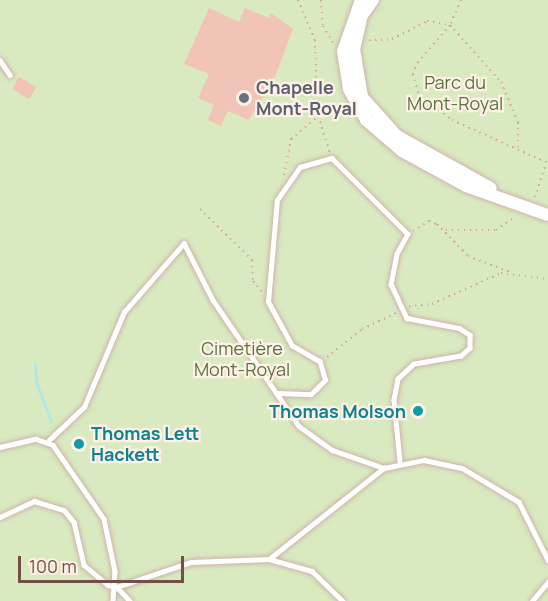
<!DOCTYPE html>
<html>
<head>
<meta charset="utf-8">
<style>
  body { margin:0 }
  #map { position:relative; width:548px; height:601px; overflow:hidden; background:#fcece1; font-family:Manrope,sans-serif }
  div>[style] { position:absolute }
  [style*='--x'] { left:calc(var(--x)*1px); top:calc(var(--y)*1px); width:calc(var(--w)*1px); rotate:calc(var(--a)*1deg) }
  .green>* { inset:0; background:#d9eac0; transform-origin:0 0 }
  .stream>* { height:3px; margin:-1.5px; padding:0 1.5px; transform-origin:1.5px; border-radius:1.5px; background:#b6e6e3 }
  .building>* { inset:0; background:#f2c4b8; transform-origin:0 0 }
  .path>* { height:2px; margin-top:-1px; transform-origin:0; background:repeating-linear-gradient(90deg,#d6a79c 0 1.5px,transparent 0 6px) }
  .roads { filter:drop-shadow(0 0 2px #cfb4ab) drop-shadow(0 0 2px #cfb4ab) }
  .service>* { height:4.5px; margin:-2.25px; padding:0 2.25px; transform-origin:2.25px; border-radius:2.25px; background:#fff }
  .tertiary>* { height:12px; margin:-6px; padding:0 6px; transform-origin:6px; border-radius:6px; background:#fff }
  .dots>* { width:16px; height:16px; translate:-50% -50%; box-sizing:border-box; border:3px solid #fff1e7; border-radius:50% }
  span { translate:-50% -50%; white-space:nowrap; text-align:center; line-height:1.15; -webkit-text-stroke:4.5px #fff1e7; paint-order:stroke }
  .park-label { font-size:18px; color:#58743d }
  .worship-label { font-size:18px; color:#5b616d; font-weight:700 }
  .left { translate:0 -50%; text-align:left }
  .culture-label { font-size:18px; color:#0d838f; font-weight:700 }
  .right { translate:-100% -50%; text-align:right }
  .scale { position:absolute; left:18px; top:556px; width:166px; height:27px; box-sizing:border-box; border:3px solid #734f48; border-top:0; padding-left:8px; font-size:18px; line-height:21px; white-space:nowrap; color:#734f48; -webkit-text-stroke:4px #fff1e7; paint-order:stroke }
</style>
</head>
<body>
<div id="map">
  <div class="green">
    <i style="left:0;top:0;width:548px;height:601px"></i>
  </div>
  <div class="stream">
    <i style="--x:35;--y:364;--w:18;--a:87"></i>
    <i style="--x:36;--y:382;--w:42;--a:69"></i>
  </div>
  <div class="building">
    <i style="clip-path:polygon(209px 8px,239px 22px,245px 8px,269px 18px,271px 13px,293px 29px,271px 87px,264px 84px,266px 92px,249px 120px,228px 111px,221px 126px,208px 120px,214px 105px,198px 98px,209px 74px,184px 64px)"></i>
    <i style="left:19px;top:77px;width:20px;height:14px;rotate:30deg"></i>
  </div>
  <div class="path">
    <i style="--x:298;--y:0;--w:43;--a:67"></i>
    <i style="--x:315;--y:40;--w:76;--a:87.7"></i>
    <i style="--x:318;--y:116;--w:38;--a:72"></i>
    <i style="--x:321;--y:0;--w:26;--a:86"></i>
    <i style="--x:323;--y:26;--w:21;--a:59"></i>
    <i style="--x:461;--y:0;--w:27;--a:114"></i>
    <i style="--x:450;--y:25;--w:49;--a:130.9"></i>
    <i style="--x:418;--y:62;--w:13;--a:113"></i>
    <i style="--x:413;--y:74;--w:23;--a:75"></i>
    <i style="--x:419;--y:96;--w:41;--a:36"></i>
    <i style="--x:452;--y:120;--w:105;--a:24.1"></i>
    <i style="--x:369;--y:40;--w:23;--a:-2"></i>
    <i style="--x:392;--y:39;--w:39;--a:-27"></i>
    <i style="--x:427;--y:21;--w:23;--a:10"></i>
    <i style="--x:450;--y:25;--w:76;--a:48.2"></i>
    <i style="--x:501;--y:82;--w:43;--a:67"></i>
    <i style="--x:518;--y:122;--w:27;--a:90"></i>
    <i style="--x:284;--y:175;--w:37;--a:-79"></i>
    <i style="--x:291;--y:139;--w:35;--a:-40"></i>
    <i style="--x:535;--y:197;--w:36;--a:-72"></i>
    <i style="--x:200;--y:209;--w:73;--a:44.4"></i>
    <i style="--x:252;--y:260;--w:21;--a:87"></i>
    <i style="--x:253;--y:281;--w:14;--a:51"></i>
    <i style="--x:446;--y:230;--w:50;--a:0"></i>
    <i style="--x:496;--y:230;--w:24;--a:-35"></i>
    <i style="--x:413;--y:231;--w:19;--a:-32"></i>
    <i style="--x:429;--y:221;--w:9;--a:21"></i>
    <i style="--x:437;--y:224;--w:45;--a:45.9"></i>
    <i style="--x:468;--y:256;--w:45;--a:20.9"></i>
    <i style="--x:409;--y:306;--w:23;--a:-5"></i>
    <i style="--x:432;--y:304;--w:76;--a:-24.2"></i>
    <i style="--x:501;--y:273;--w:47;--a:7.3"></i>
    <i style="--x:327;--y:357;--w:45;--a:-38.7"></i>
    <i style="--x:362;--y:329;--w:38;--a:-25"></i>
  </div>
  <div class="roads">
    <div class="service">
      <i style="--x:0;--y:60;--w:18;--a:56"></i>
      <i style="--x:278;--y:393;--w:33;--a:2"></i>
      <i style="--x:311;--y:394;--w:20;--a:-45"></i>
      <i style="--x:325;--y:380;--w:19;--a:-106"></i>
      <i style="--x:320;--y:362;--w:32;--a:-150"></i>
      <i style="--x:292;--y:346;--w:50;--a:-118.6"></i>
      <i style="--x:268;--y:302;--w:102;--a:-85"></i>
      <i style="--x:277;--y:200;--w:40;--a:-55.1"></i>
      <i style="--x:300;--y:167;--w:33;--a:-16"></i>
      <i style="--x:332;--y:158;--w:107;--a:45"></i>
      <i style="--x:408;--y:234;--w:23;--a:119"></i>
      <i style="--x:397;--y:254;--w:31;--a:101"></i>
      <i style="--x:391;--y:284;--w:38;--a:65"></i>
      <i style="--x:407;--y:318;--w:53;--a:10.9"></i>
      <i style="--x:459;--y:328;--w:13;--a:32"></i>
      <i style="--x:470;--y:335;--w:13;--a:90"></i>
      <i style="--x:470;--y:348;--w:12;--a:138"></i>
      <i style="--x:461;--y:356;--w:48;--a:170.3"></i>
      <i style="--x:414;--y:364;--w:22;--a:137"></i>
      <i style="--x:398;--y:379;--w:21;--a:101"></i>
      <i style="--x:394;--y:400;--w:61;--a:84.4"></i>
      <i style="--x:49;--y:440;--w:48;--a:-43.3"></i>
      <i style="--x:84;--y:407;--w:103;--a:-67.2"></i>
      <i style="--x:124;--y:312;--w:91;--a:-49"></i>
      <i style="--x:184;--y:243;--w:64;--a:63"></i>
      <i style="--x:213;--y:300;--w:153;--a:55.7"></i>
      <i style="--x:299;--y:426;--w:41;--a:36"></i>
      <i style="--x:332;--y:450;--w:55;--a:19.1"></i>
      <i style="--x:0;--y:447;--w:37;--a:-13"></i>
      <i style="--x:36;--y:439;--w:18;--a:19"></i>
      <i style="--x:53;--y:445;--w:90;--a:55.4"></i>
      <i style="--x:104;--y:519;--w:53;--a:78.1"></i>
      <i style="--x:115;--y:571;--w:30;--a:94"></i>
      <i style="--x:0;--y:517;--w:38;--a:-25"></i>
      <i style="--x:34;--y:501;--w:31;--a:17"></i>
      <i style="--x:64;--y:510;--w:16;--a:50"></i>
      <i style="--x:74;--y:522;--w:44;--a:76.9"></i>
      <i style="--x:84;--y:565;--w:31;--a:40"></i>
      <i style="--x:108;--y:585;--w:9;--a:13"></i>
      <i style="--x:117;--y:587;--w:78;--a:-18.7"></i>
      <i style="--x:191;--y:562;--w:78;--a:-2.2"></i>
      <i style="--x:269;--y:559;--w:45;--a:15.6"></i>
      <i style="--x:312;--y:571;--w:43;--a:44.1"></i>
      <i style="--x:269;--y:559;--w:147;--a:-38.4"></i>
      <i style="--x:384;--y:468;--w:41;--a:-11.3"></i>
      <i style="--x:424;--y:460;--w:39;--a:12"></i>
      <i style="--x:462;--y:468;--w:66;--a:30.8"></i>
      <i style="--x:519;--y:502;--w:65;--a:63.4"></i>
      <i style="--x:117;--y:587;--w:19;--a:47"></i>
      <i style="--x:532;--y:601;--w:25;--a:-50"></i>
    </div>
    <div class="tertiary">
      <i style="--x:361;--y:0;--w:54;--a:109.4"></i>
      <i style="--x:343;--y:51;--w:38;--a:81"></i>
      <i style="--x:349;--y:89;--w:35;--a:61"></i>
      <i style="--x:366;--y:120;--w:48;--a:40.7"></i>
      <i style="--x:402;--y:151;--w:73;--a:28.7"></i>
      <i style="--x:466;--y:186;--w:87;--a:19.5"></i>
      <i style="--x:373;--y:0;--w:19;--a:126"></i>
      <i style="--x:362;--y:15;--w:35;--a:103"></i>
      <i style="--x:354;--y:49;--w:49;--a:80.5"></i>
      <i style="--x:362;--y:97;--w:52;--a:48.1"></i>
      <i style="--x:397;--y:136;--w:107;--a:29"></i>
    </div>
  </div>
  <div class="dots">
    <i style="left:244px;top:98px;background:#6b7280"></i>
    <i style="left:418px;top:411px;background:#0f9aa8"></i>
    <i style="left:79px;top:444px;background:#0f9aa8"></i>
  </div>
  <div class="park-label">
    <span style="left:455px;top:93px">Parc du<br>Mont-Royal</span>
    <span style="left:242px;top:359px">Cimetière<br>Mont-Royal</span>
  </div>
  <div class="worship-label">
    <span class="left" style="left:256px;top:98px">Chapelle<br>Mont-Royal</span>
  </div>
  <div class="culture-label">
    <span class="right" style="left:406px;top:411px">Thomas Molson</span>
    <span class="left" style="left:91px;top:444px">Thomas Lett<br>Hackett</span>
  </div>
  <div class="scale">100 m</div>
</div>
</body>
</html>
